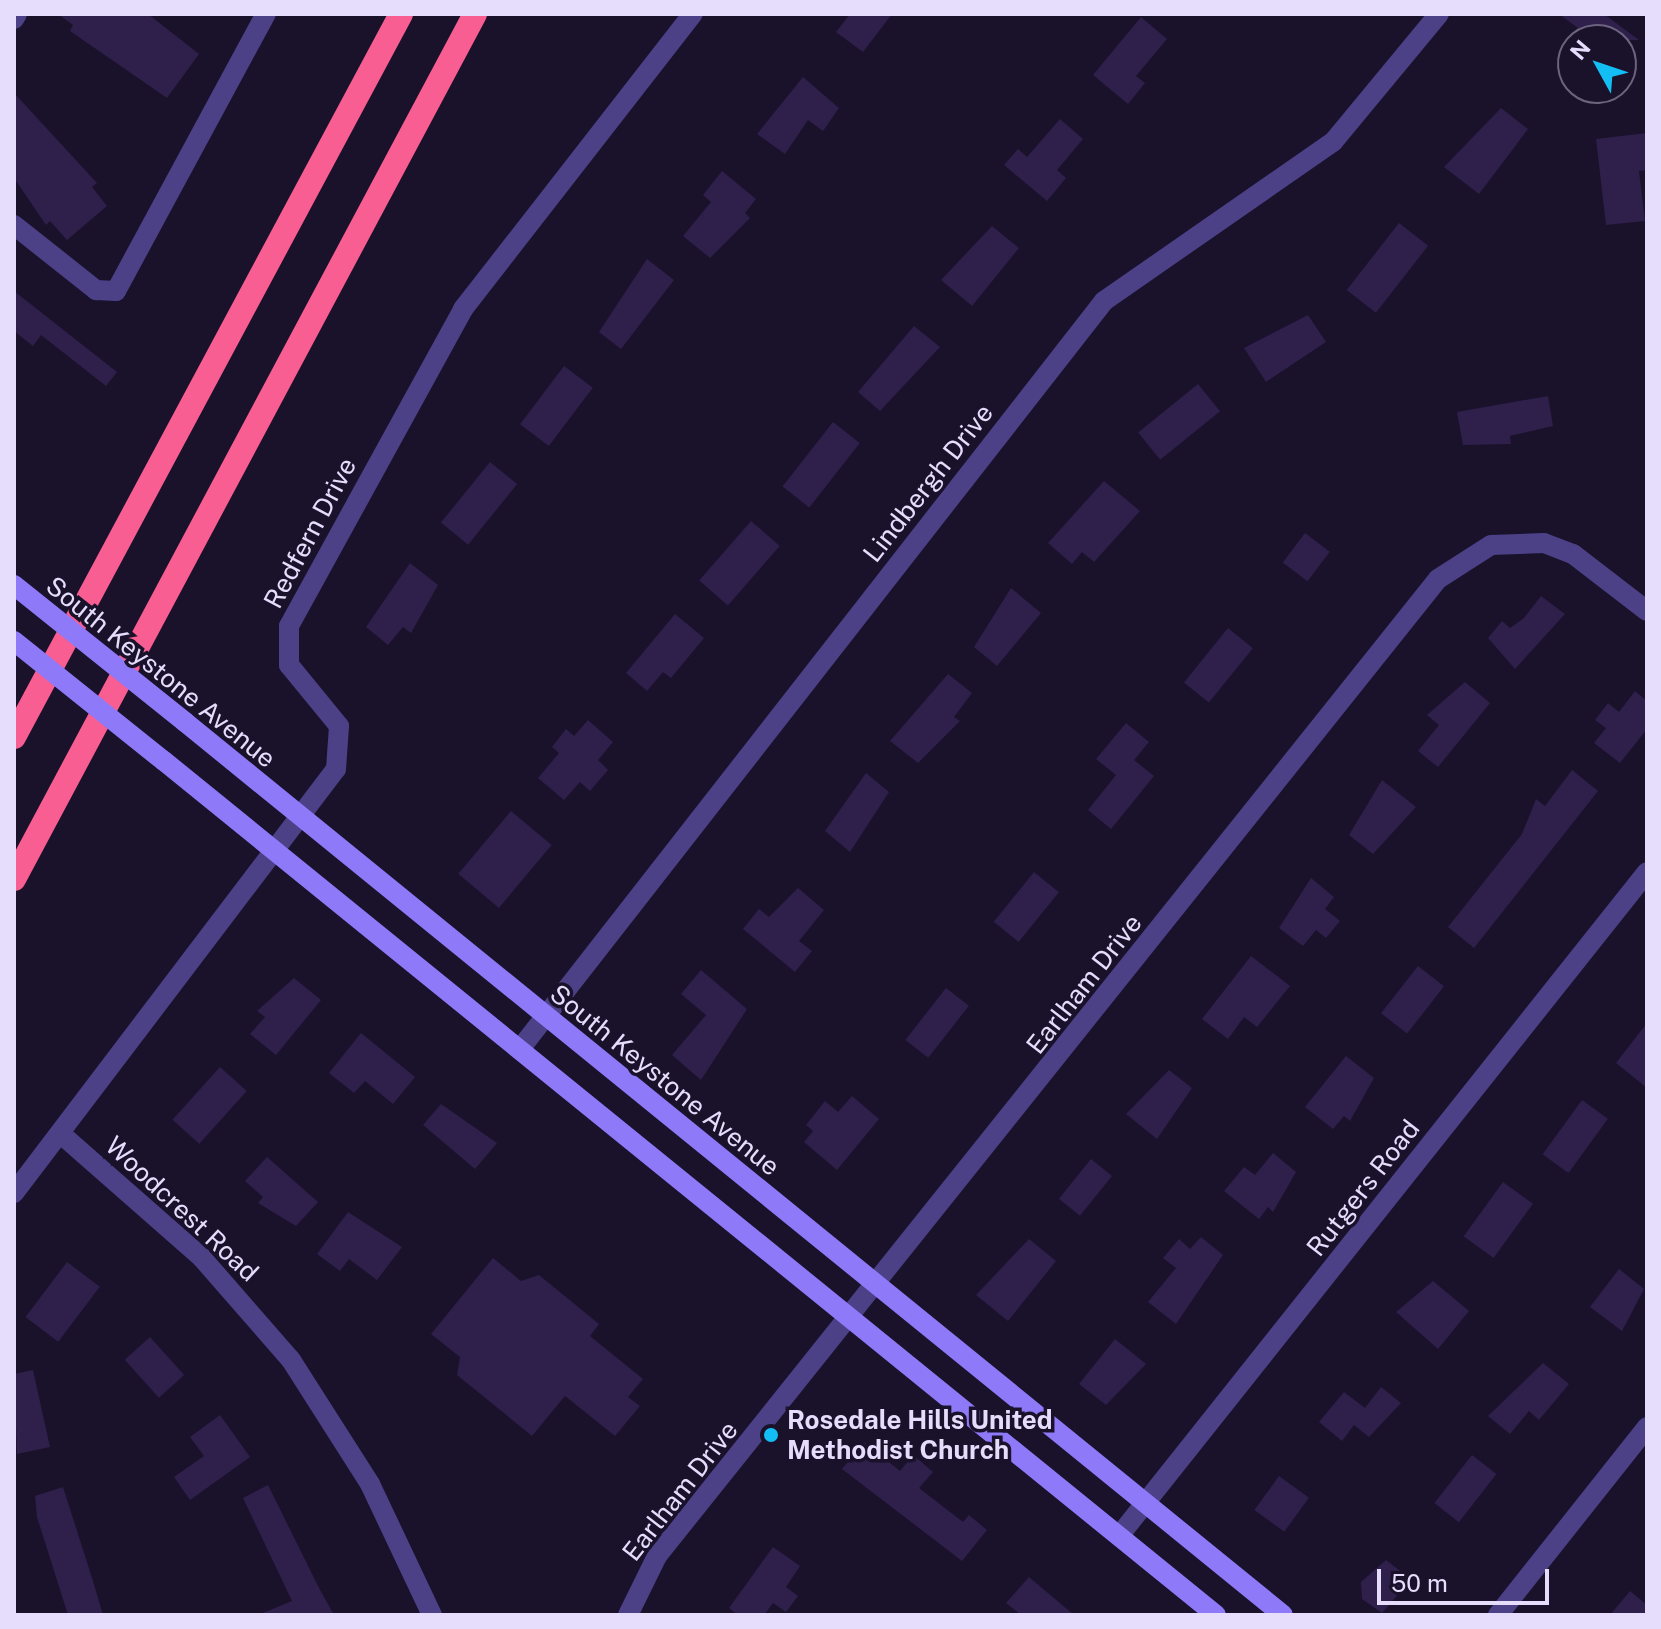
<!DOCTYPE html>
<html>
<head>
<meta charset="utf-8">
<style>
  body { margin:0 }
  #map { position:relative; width:1661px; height:1629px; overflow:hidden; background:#1a122b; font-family:"Public Sans",sans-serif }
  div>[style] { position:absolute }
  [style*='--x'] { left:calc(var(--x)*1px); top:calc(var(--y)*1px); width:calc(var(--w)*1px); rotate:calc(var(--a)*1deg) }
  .building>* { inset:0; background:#2e1f4b; transform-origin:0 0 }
  .minor>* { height:20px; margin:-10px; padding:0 10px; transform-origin:10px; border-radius:10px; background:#4c4087 }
  .secondary>* { height:20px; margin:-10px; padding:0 10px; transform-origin:10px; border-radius:10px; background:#8e79f9 }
  .motorway>* { height:24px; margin:-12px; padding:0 12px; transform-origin:12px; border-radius:12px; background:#f85e92 }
  .secondary-bridge>* { height:20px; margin:-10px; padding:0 10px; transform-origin:10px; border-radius:10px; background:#8e79f9 }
  .dots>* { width:22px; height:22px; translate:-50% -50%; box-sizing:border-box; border:4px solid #1a122b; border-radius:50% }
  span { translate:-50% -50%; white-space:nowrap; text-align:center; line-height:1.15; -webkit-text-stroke:7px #1a122b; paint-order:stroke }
  .street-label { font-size:26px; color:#e6ddfd }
  .poi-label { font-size:26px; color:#e6ddfd; font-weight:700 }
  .left { translate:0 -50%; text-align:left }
  .frame { position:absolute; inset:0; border:16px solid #e6ddfd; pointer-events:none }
  .north { position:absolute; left:1557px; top:24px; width:80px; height:80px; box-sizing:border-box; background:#1a122b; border:2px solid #6c637f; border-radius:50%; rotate:310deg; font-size:22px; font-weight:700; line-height:32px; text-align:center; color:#e6ddfd }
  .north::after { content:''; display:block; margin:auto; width:28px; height:36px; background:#13bef4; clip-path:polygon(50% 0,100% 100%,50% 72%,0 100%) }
  .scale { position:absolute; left:1377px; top:1569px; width:172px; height:36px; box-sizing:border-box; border:4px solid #e6ddfd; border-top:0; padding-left:10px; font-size:24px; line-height:28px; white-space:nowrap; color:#e6ddfd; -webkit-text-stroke:6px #1a122b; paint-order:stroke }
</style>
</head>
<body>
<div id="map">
  <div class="building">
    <i style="clip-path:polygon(58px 14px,148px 14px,199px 54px,167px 98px,70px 31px,73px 25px)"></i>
    <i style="clip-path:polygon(850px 14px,892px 14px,863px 52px,836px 32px)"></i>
    <i style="clip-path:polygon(1559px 14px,1604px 14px,1639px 40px,1594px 40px)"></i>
    <i style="clip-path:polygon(1141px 17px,1167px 39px,1136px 76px,1145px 83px,1128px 104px,1093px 75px)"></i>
    <i style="clip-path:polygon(803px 77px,839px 108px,823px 131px,808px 120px,785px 154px,757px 134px)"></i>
    <i style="clip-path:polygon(14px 93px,97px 183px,92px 187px,107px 206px,67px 240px,50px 221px,46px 225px,14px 178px)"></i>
    <i style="clip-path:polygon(1501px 108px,1528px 129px,1479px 194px,1444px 167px)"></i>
    <i style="clip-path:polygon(1060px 119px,1083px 139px,1057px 170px,1066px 178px,1047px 201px,1004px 165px,1018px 149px,1027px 157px)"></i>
    <i style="clip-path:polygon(1647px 133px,1647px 170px,1639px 171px,1645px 221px,1606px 225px,1596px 139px)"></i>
    <i style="clip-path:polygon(722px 171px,756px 199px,745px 213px,750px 218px,710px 258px,683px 236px,711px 202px,703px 195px)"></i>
    <i style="left:1399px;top:223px;width:37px;height:85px;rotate:38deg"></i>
    <i style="clip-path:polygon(992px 226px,1019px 248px,972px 306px,941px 280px)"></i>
    <i style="clip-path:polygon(647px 259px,674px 280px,621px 349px,599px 332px)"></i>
    <i style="clip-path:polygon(14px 291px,117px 372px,106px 386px,41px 335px,33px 346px,14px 331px)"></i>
    <i style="clip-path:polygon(1308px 315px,1326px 342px,1266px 382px,1244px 348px)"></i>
    <i style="clip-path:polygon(914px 326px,940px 347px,880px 411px,858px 392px)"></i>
    <i style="left:564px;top:366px;width:36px;height:73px;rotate:37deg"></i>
    <i style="left:1198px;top:384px;width:35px;height:77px;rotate:51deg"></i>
    <i style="clip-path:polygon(1548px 396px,1553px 426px,1510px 436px,1511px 444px,1463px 445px,1457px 412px)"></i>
    <i style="left:833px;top:422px;width:34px;height:82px;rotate:38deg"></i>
    <i style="left:490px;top:462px;width:35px;height:78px;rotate:39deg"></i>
    <i style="clip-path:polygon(1104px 481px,1140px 511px,1094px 562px,1082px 552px,1072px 564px,1048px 543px)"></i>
    <i style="left:751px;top:521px;width:38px;height:79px;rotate:41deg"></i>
    <i style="left:1305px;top:533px;width:31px;height:37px;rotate:37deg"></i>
    <i style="clip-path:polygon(410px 563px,438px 585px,411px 633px,403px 627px,388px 645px,366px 627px)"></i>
    <i style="clip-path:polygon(1011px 588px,1041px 613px,997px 666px,974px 647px)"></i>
    <i style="clip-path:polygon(1541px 596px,1565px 614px,1515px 669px,1488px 638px,1502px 621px,1510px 628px,1524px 618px)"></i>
    <i style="clip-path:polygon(675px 614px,704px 638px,671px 678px,663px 672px,647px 691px,626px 673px)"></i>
    <i style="left:1228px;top:628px;width:32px;height:70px;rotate:39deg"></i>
    <i style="clip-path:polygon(948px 674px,972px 693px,954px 717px,960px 721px,918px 763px,890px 741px)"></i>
    <i style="clip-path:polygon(1465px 682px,1490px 703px,1438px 767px,1418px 751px,1439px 725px,1427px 715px)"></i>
    <i style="clip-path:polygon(1635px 691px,1647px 701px,1647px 729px,1620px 763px,1594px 743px,1606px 728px,1595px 720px,1608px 703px,1619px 712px)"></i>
    <i style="clip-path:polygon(588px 720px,613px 742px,598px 760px,608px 770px,590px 791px,580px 782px,564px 800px,538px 778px,559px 753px,552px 747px,566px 729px,574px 736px)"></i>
    <i style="clip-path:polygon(1126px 723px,1149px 742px,1134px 760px,1154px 776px,1111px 829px,1088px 810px,1116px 775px,1096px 759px)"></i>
    <i style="clip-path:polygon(1572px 770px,1598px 791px,1474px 948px,1448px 927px,1522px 834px,1536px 799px,1545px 806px)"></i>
    <i style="clip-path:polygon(866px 773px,889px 792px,850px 852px,825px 831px)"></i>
    <i style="clip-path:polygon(1382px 780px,1416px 807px,1373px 854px,1349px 835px)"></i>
    <i style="left:511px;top:811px;width:53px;height:82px;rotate:40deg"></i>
    <i style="left:1034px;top:872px;width:32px;height:64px;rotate:39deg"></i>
    <i style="clip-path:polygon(1311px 878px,1334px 897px,1325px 909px,1340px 921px,1326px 938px,1316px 930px,1303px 946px,1279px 928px)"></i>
    <i style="clip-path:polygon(798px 888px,824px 910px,799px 941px,812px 951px,795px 972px,743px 929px,759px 909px,769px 917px)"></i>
    <i style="clip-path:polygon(1251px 956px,1290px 986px,1257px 1027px,1244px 1017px,1228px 1039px,1202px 1019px)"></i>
    <i style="left:1418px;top:966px;width:33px;height:60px;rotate:38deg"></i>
    <i style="clip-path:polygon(701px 970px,747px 1009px,701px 1080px,672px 1055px,706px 1015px,681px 994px)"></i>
    <i style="clip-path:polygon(294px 978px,321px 1000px,276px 1055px,250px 1034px,265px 1017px,257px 1011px)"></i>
    <i style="left:946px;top:988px;width:29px;height:66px;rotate:38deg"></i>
    <i style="clip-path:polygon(1647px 1023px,1647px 1088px,1616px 1063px)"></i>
    <i style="clip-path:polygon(361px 1033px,415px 1077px,393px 1104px,365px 1081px,354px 1093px,329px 1073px)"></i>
    <i style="clip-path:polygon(1346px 1056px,1374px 1078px,1350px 1121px,1344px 1116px,1333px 1129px,1305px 1107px)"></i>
    <i style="left:220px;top:1067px;width:36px;height:71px;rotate:42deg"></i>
    <i style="clip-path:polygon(1169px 1070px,1192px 1088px,1157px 1139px,1126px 1114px)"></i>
    <i style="clip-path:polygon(852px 1096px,879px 1119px,837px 1170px,804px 1142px,813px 1131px,806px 1125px,825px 1101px,838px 1112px)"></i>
    <i style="left:1582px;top:1100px;width:32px;height:67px;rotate:36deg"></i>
    <i style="clip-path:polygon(441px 1104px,497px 1143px,475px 1169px,423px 1125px)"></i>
    <i style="clip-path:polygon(1273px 1153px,1296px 1172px,1273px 1212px,1268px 1207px,1259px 1219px,1224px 1191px,1244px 1167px,1255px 1175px)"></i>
    <i style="clip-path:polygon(267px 1157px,318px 1202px,296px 1226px,258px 1203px,263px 1197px,245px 1181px)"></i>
    <i style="left:1091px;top:1159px;width:27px;height:51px;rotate:39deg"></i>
    <i style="left:1503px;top:1182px;width:37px;height:67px;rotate:36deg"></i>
    <i style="clip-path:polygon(348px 1212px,402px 1247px,377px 1280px,349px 1259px,340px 1271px,317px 1254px)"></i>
    <i style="clip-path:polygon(1201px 1237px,1223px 1255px,1176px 1324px,1148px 1302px,1176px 1268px,1163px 1258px,1179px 1239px,1190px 1249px)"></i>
    <i style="clip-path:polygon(1029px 1239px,1056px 1261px,1008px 1321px,976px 1295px)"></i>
    <i style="clip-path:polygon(493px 1258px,521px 1281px,539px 1275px,599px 1324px,590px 1336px,643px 1379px,628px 1397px,640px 1406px,615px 1436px,565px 1396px,532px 1436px,457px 1375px,460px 1357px,431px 1334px)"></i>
    <i style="left:67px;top:1262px;width:41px;height:69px;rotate:37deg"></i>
    <i style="clip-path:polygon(1619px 1269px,1644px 1289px,1622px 1331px,1590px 1307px)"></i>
    <i style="clip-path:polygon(1433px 1281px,1469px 1311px,1438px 1349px,1396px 1312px)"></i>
    <i style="left:150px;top:1337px;width:51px;height:34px;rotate:48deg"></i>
    <i style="clip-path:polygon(1115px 1339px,1146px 1364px,1106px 1405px,1079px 1384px)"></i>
    <i style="clip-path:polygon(1543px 1363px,1569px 1384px,1539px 1420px,1529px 1411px,1510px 1434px,1488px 1416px)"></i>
    <i style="clip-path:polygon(33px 1370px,50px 1447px,17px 1454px,14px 1374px)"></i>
    <i style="clip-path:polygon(1381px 1387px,1401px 1403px,1369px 1437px,1354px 1425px,1342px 1441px,1319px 1422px,1344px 1392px,1365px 1408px)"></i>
    <i style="clip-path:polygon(220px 1415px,250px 1457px,190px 1500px,174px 1477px,204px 1456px,190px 1437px)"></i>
    <i style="clip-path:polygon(864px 1442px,900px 1471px,913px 1455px,933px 1472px,919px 1488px,963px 1522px,969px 1515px,987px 1530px,962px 1561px,842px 1469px)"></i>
    <i style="left:1472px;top:1455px;width:31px;height:61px;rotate:38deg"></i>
    <i style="left:1279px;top:1476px;width:37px;height:42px;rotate:36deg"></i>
    <i style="clip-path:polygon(268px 1485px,318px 1586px,334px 1615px,258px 1615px,292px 1601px,243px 1498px)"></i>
    <i style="clip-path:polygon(63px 1487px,93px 1581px,103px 1615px,68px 1615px,37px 1517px,35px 1496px)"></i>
    <i style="clip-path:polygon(773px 1547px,800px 1566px,786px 1587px,798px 1596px,786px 1612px,773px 1603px,764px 1615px,738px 1615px,729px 1608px)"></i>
    <i style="clip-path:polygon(1386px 1560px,1411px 1579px,1382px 1613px,1362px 1599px,1361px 1582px)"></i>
    <i style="clip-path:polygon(1029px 1577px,1074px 1615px,1021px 1615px,1006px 1603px)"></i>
    <i style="clip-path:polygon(1630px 1591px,1647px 1605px,1647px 1615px,1610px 1615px)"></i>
  </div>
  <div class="minor">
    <i style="--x:14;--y:19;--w:6;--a:-59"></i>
    <i style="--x:14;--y:225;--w:105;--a:38.4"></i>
    <i style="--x:96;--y:290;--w:20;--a:3"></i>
    <i style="--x:116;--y:291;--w:315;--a:-61.6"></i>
    <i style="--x:520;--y:1049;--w:949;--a:-52.02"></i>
    <i style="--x:1104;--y:301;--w:279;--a:-34.8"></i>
    <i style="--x:1333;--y:142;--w:166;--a:-50.4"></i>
    <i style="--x:61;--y:1134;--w:188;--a:41.3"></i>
    <i style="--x:202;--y:1258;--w:135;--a:48.9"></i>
    <i style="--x:291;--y:1360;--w:147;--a:57.5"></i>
    <i style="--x:370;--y:1484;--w:145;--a:64.7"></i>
    <i style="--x:14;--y:1193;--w:532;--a:-52.79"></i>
    <i style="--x:336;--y:769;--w:43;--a:-86"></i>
    <i style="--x:339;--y:726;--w:79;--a:-129.3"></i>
    <i style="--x:289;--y:665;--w:39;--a:-90"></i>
    <i style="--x:289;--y:626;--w:362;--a:-61.2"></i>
    <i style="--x:463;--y:309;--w:374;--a:-52.1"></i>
    <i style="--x:1119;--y:1536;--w:848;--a:-51.51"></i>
    <i style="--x:628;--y:1615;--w:66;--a:-63.8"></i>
    <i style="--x:657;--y:1556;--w:1251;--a:-51.36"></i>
    <i style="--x:1438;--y:579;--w:63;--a:-32.7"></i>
    <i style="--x:1491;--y:545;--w:53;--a:-2.2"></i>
    <i style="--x:1544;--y:543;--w:31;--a:21"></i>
    <i style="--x:1573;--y:554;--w:93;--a:37.6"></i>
    <i style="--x:1498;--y:1615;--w:240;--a:-51.6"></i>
  </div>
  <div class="secondary">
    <i style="--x:185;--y:722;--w:1415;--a:39.12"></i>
    <i style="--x:164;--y:761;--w:1355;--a:39.07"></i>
  </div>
  <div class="motorway">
    <i style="--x:14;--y:737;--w:820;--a:-61.84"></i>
    <i style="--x:14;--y:879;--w:980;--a:-61.94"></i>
  </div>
  <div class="secondary-bridge">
    <i style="--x:14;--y:585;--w:219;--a:38.7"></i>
    <i style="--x:14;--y:641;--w:192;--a:38.7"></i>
  </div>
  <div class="dots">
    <i style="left:771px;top:1435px;background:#13bef4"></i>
  </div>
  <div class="street-label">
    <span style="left:928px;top:483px;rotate:-52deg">Lindbergh Drive</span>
    <span style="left:310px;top:533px;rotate:-62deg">Redfern Drive</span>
    <span style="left:161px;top:672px;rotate:39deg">South Keystone Avenue</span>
    <span style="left:1084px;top:984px;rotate:-52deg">Earlham Drive</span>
    <span style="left:665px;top:1080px;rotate:39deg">South Keystone Avenue</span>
    <span style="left:1363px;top:1188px;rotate:-52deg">Rutgers Road</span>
    <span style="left:182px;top:1209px;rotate:43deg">Woodcrest Road</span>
    <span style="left:680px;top:1491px;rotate:-52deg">Earlham Drive</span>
  </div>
  <div class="poi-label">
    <span class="left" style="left:787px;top:1435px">Rosedale Hills United<br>Methodist Church</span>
  </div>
  <div class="frame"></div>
  <div class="north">N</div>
  <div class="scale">50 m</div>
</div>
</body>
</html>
